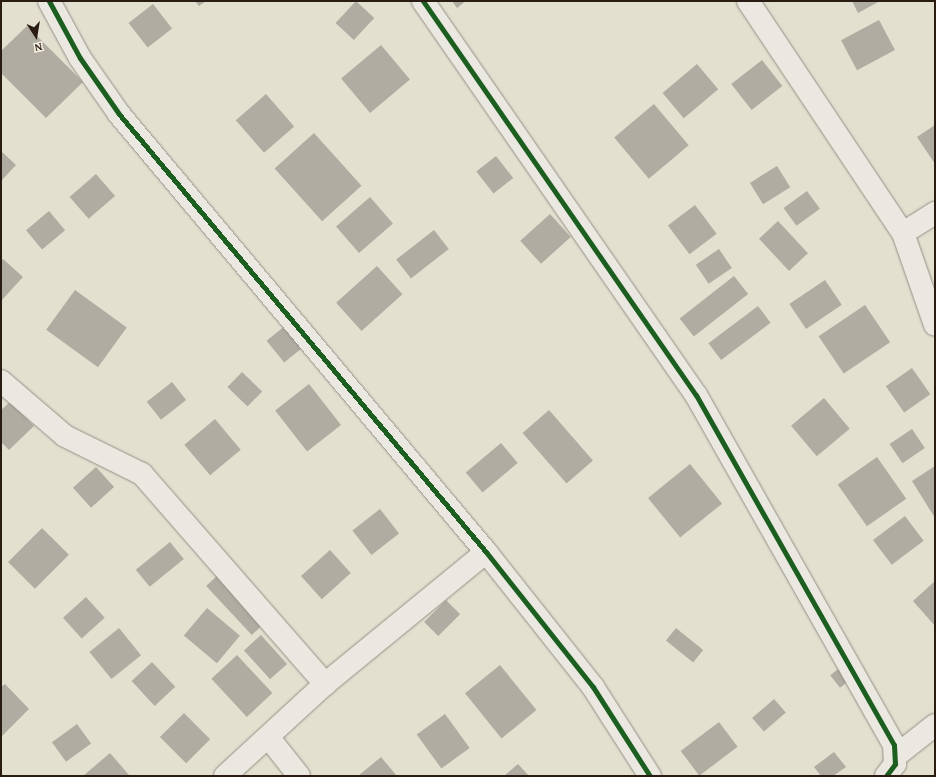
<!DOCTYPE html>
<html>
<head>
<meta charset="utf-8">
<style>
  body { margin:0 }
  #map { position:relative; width:936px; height:777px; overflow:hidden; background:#e4e0d0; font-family:"Gentium Book Plus",serif }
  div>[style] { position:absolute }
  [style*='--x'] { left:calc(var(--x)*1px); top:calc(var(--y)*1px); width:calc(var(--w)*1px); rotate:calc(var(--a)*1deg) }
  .building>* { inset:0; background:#b0aca1; transform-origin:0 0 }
  .roads { filter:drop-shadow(0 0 1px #949086) drop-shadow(0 0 1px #949086) }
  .minor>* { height:22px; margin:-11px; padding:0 11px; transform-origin:11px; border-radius:11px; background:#eae8e0 }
  .cycleway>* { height:5px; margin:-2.5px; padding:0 2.5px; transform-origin:2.5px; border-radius:2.5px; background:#1b5e20 }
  span { translate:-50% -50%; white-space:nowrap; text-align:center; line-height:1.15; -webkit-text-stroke:3.5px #f3eddb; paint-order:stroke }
  .frame { position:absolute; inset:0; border:2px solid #2b1c13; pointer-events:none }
  .north { position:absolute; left:16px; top:16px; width:40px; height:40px; -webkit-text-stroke:3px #f3eddb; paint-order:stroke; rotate:168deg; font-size:11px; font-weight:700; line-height:16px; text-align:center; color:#2b1c13 }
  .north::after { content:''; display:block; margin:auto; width:14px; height:18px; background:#2b1c13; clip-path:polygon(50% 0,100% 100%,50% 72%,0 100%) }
</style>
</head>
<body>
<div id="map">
  <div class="building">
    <i style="clip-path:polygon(195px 1px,206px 1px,199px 6px)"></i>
    <i style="left:356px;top:1px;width:25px;height:30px;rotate:43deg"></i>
    <i style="clip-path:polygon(452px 1px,466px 1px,457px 8px)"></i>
    <i style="clip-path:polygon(852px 1px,880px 1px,858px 13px)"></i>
    <i style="left:153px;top:4px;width:31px;height:31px;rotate:52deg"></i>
    <i style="left:879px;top:20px;width:34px;height:43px;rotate:62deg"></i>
    <i style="clip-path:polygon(27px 26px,83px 82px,46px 118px,1px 73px,1px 51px)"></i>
    <i style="left:381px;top:45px;width:45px;height:52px;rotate:50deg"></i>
    <i style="left:762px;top:60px;width:33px;height:39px;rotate:52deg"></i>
    <i style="left:697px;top:64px;width:33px;height:45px;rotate:50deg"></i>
    <i style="left:266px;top:94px;width:43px;height:40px;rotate:49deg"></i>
    <i style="left:654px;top:104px;width:54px;height:52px;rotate:50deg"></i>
    <i style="clip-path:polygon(935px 125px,935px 164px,917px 137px)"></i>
    <i style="left:314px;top:133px;width:71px;height:53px;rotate:48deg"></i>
    <i style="clip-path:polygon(1px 151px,16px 165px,1px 181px)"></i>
    <i style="left:496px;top:156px;width:28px;height:25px;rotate:52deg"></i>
    <i style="left:777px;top:166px;width:25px;height:32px;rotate:58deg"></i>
    <i style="left:96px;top:174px;width:29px;height:35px;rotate:49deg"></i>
    <i style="left:807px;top:191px;width:22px;height:29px;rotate:54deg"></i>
    <i style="left:370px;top:197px;width:35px;height:45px;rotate:49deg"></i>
    <i style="left:695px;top:205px;width:36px;height:34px;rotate:53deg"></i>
    <i style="left:49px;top:211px;width:25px;height:30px;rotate:50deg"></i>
    <i style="left:550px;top:214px;width:31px;height:40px;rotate:48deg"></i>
    <i style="left:778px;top:221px;width:44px;height:26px;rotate:47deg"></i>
    <i style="left:434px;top:230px;width:24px;height:48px;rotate:52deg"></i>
    <i style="left:719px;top:249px;width:23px;height:28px;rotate:56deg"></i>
    <i style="clip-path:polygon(3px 259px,23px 277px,1px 301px,1px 261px)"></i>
    <i style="left:377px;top:266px;width:38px;height:55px;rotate:48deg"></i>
    <i style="left:734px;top:276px;width:23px;height:69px;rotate:52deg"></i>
    <i style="left:825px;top:280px;width:30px;height:43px;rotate:56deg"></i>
    <i style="left:75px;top:290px;width:64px;height:49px;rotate:36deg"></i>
    <i style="left:865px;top:305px;width:45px;height:56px;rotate:56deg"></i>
    <i style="left:758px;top:306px;width:21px;height:62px;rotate:53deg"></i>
    <i style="left:286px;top:325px;width:28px;height:25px;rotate:51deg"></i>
    <i style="left:912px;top:368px;width:32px;height:32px;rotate:55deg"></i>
    <i style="left:242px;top:372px;width:28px;height:21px;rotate:44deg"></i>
    <i style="left:172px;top:382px;width:23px;height:32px;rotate:52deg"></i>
    <i style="left:309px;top:384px;width:52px;height:43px;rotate:52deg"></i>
    <i style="left:824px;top:398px;width:40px;height:43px;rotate:50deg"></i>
    <i style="clip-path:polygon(10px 402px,34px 426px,9px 450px,1px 442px,1px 410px)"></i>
    <i style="left:549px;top:410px;width:67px;height:35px;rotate:49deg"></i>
    <i style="left:215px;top:419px;width:40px;height:40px;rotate:50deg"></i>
    <i style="left:912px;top:429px;width:23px;height:27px;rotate:56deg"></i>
    <i style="left:501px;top:443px;width:26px;height:46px;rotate:50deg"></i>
    <i style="left:877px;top:457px;width:51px;height:48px;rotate:55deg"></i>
    <i style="left:690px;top:464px;width:51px;height:54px;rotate:51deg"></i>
    <i style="clip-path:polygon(935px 466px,935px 518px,912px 481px)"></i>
    <i style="left:96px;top:467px;width:27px;height:31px;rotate:48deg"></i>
    <i style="left:380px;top:509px;width:31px;height:35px;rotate:52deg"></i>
    <i style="left:905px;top:516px;width:31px;height:40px;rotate:53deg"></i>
    <i style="left:42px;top:528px;width:38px;height:48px;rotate:45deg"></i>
    <i style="left:170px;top:542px;width:22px;height:44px;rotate:51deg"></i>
    <i style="left:330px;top:550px;width:31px;height:39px;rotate:48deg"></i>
    <i style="left:220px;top:573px;width:67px;height:19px;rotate:47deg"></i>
    <i style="clip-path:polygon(935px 581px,935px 626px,913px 601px)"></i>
    <i style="left:86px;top:597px;width:28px;height:31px;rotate:48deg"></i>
    <i style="left:446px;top:600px;width:20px;height:31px;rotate:45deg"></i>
    <i style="left:207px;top:608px;width:43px;height:36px;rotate:40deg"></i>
    <i style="left:119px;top:628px;width:35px;height:38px;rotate:51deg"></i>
    <i style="left:676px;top:628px;width:35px;height:16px;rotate:39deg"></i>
    <i style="left:261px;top:635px;width:39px;height:23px;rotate:48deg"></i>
    <i style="left:237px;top:655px;width:52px;height:35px;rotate:47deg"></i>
    <i style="left:152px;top:662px;width:34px;height:28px;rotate:47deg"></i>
    <i style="left:500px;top:665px;width:58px;height:45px;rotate:51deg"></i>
    <i style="left:842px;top:666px;width:16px;height:15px;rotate:52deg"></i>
    <i style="clip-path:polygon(5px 684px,29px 709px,1px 737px,1px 687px)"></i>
    <i style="left:774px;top:699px;width:18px;height:29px;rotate:49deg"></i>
    <i style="left:184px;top:713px;width:37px;height:34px;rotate:45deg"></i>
    <i style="left:445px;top:714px;width:42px;height:35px;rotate:54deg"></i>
    <i style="left:719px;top:722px;width:31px;height:48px;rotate:53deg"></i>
    <i style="left:77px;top:724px;width:24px;height:31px;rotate:54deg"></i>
    <i style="clip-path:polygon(834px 752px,846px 767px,833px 776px,821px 776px,814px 767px)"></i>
    <i style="clip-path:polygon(110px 753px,129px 775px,83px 776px)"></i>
    <i style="clip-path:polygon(381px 757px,397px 776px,358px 776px)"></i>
    <i style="clip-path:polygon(518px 764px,529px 776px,504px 776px)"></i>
  </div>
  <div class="roads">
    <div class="minor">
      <i style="--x:49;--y:1;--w:65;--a:61.5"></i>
      <i style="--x:80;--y:58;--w:68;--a:55.1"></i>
      <i style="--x:119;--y:114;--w:571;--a:50.04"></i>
      <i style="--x:486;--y:552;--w:172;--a:51.6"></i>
      <i style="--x:593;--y:687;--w:106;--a:57.4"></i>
      <i style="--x:423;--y:1;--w:479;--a:55.3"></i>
      <i style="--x:696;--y:395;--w:402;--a:60.5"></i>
      <i style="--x:894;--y:745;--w:19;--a:87"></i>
      <i style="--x:895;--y:764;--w:15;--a:127"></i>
      <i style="--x:748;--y:1;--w:279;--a:56.3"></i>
      <i style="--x:903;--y:233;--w:97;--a:70.8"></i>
      <i style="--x:903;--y:233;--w:38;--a:-32"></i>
      <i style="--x:1;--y:381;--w:84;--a:40.7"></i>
      <i style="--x:65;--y:436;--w:86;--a:26.3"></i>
      <i style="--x:142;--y:474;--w:279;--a:48.9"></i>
      <i style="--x:269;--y:738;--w:48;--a:51.7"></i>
      <i style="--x:897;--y:755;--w:48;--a:-38.3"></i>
      <i style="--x:225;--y:776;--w:136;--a:-42.6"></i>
      <i style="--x:325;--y:684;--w:208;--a:-39.3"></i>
    </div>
  </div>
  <div class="cycleway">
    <i style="--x:49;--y:1;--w:65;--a:61.5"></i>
    <i style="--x:80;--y:58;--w:68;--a:55.1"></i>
    <i style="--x:119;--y:114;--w:571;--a:50.04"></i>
    <i style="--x:486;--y:552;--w:172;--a:51.6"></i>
    <i style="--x:593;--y:687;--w:106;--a:57.4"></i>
    <i style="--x:423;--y:1;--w:479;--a:55.3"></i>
    <i style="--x:696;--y:395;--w:402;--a:60.5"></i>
    <i style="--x:894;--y:745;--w:19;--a:87"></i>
    <i style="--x:895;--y:764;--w:15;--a:127"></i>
  </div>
  <div class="frame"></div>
  <div class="north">N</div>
</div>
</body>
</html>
